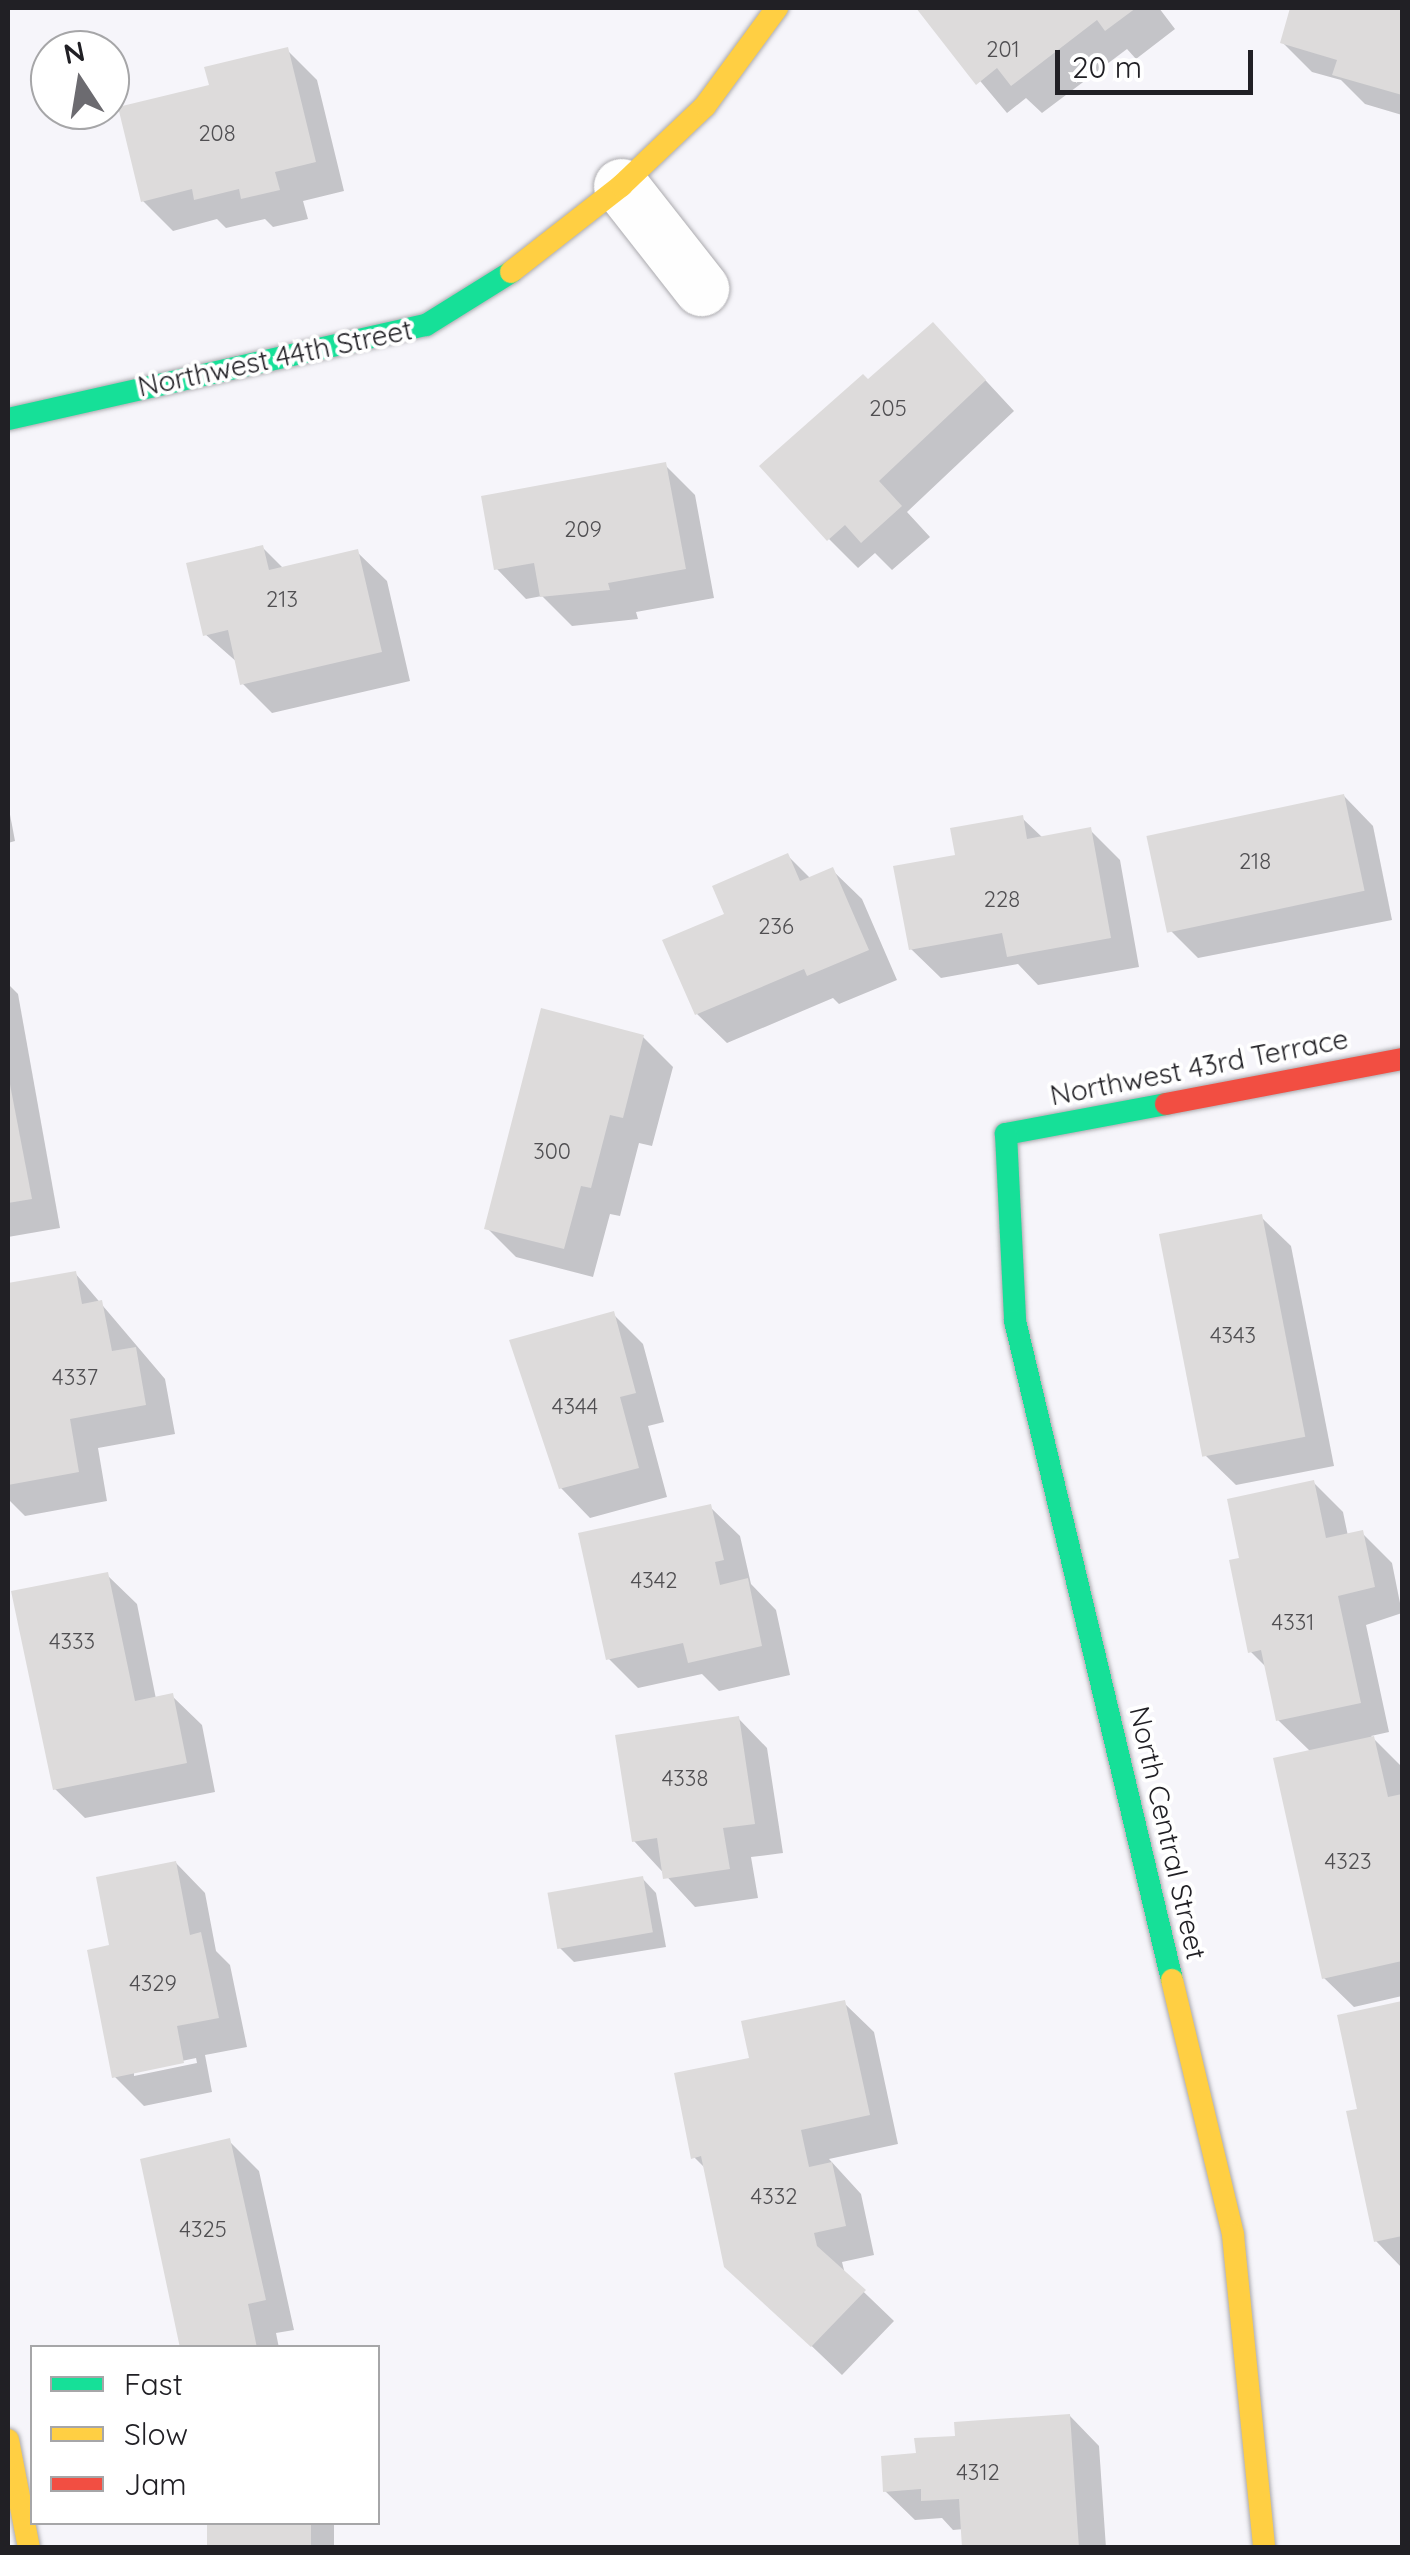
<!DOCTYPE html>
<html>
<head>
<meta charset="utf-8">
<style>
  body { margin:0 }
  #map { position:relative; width:1410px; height:2555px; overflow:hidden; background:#f6f5fa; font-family:Quicksand,sans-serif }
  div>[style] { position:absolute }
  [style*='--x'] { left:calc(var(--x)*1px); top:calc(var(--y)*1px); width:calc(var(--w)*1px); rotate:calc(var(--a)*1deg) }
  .shadow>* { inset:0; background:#0003; transform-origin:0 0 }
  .building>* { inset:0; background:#dddbdb; transform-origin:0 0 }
  .roads { filter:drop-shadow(0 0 2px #abaaae) drop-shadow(0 0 2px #abaaae) }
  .street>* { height:55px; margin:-27.5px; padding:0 27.5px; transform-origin:27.5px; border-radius:27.5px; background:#fefefe }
  .fast>* { height:22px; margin:-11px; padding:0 11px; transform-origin:11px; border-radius:11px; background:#16e098 }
  .slow>* { height:22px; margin:-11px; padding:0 11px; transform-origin:11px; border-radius:11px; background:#ffcf43 }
  .jam>* { height:22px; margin:-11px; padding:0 11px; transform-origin:11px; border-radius:11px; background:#f24e42 }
  span { translate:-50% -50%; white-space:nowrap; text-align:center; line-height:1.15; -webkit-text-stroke:8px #fff; paint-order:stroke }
  .number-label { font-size:22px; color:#504f52 }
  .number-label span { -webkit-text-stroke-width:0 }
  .street-label { font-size:28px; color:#212025 }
  .frame { position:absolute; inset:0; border:10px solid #212025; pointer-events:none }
  .legend { position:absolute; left:30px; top:2345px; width:350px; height:180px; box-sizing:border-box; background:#fff; border:2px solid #a6a6a8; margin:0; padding:12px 18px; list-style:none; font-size:30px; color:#212025 }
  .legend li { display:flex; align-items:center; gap:20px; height:50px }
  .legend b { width:50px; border:2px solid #a6a6a8 }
  .north { position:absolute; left:30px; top:30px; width:100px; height:100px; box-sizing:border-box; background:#fff; border:2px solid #a6a6a8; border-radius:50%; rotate:348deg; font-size:28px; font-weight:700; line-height:40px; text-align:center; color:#212025 }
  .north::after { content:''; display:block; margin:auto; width:35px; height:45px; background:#6c6b70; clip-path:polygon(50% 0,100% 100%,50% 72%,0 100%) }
  .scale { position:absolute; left:1055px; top:50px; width:198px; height:45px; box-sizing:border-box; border:5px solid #212025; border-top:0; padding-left:12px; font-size:30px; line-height:35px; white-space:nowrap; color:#212025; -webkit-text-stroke:8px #fff; paint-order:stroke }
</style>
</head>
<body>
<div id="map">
  <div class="shadow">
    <i style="clip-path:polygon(919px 8px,1159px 8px,1175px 29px,1136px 59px,1127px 49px,1042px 113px,1026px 98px,1007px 113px)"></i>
    <i style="clip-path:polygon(1292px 8px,1402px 8px,1402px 115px,1365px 104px,1341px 80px,1312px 72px,1282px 42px)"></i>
    <i style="clip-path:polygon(287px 50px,317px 80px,344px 191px,303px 201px,308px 219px,273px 227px,265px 219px,226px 228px,217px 219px,173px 231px,143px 201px,212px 87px)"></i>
    <i style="clip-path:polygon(962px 355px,1014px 411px,907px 512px,930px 537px,892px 570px,875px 553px,858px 568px,829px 539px,868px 383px)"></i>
    <i style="clip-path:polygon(665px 465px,695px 495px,714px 598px,636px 612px,638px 619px,572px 626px,542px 596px,526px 599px,497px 569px)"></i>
    <i style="clip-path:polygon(262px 547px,284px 569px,357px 552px,387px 581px,410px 681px,272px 713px,242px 683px,238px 663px,205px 634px)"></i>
    <i style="clip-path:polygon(1344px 796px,1373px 826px,1392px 920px,1198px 958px,1168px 928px)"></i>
    <i style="clip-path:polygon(8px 804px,15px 841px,8px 843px)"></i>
    <i style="clip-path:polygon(1022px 818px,1043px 838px,1090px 830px,1120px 860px,1139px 967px,1038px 985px,1018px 964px,941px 978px,911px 949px,958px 857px)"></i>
    <i style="clip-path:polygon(788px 856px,811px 879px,832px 870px,862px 899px,897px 980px,839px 1004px,833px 998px,727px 1043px,697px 1014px,727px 916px)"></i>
    <i style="clip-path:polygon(8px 984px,18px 994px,60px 1228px,8px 1237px)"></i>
    <i style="clip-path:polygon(643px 1037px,673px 1067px,652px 1146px,639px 1143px,620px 1216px,610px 1214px,593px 1277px,516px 1257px,487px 1228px)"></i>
    <i style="clip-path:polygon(1261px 1217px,1291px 1246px,1334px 1466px,1236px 1485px,1206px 1456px)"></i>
    <i style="clip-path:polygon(75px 1273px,165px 1379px,175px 1434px,98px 1448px,107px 1501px,25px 1516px,8px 1499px,8px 1286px)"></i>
    <i style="clip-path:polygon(613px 1314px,643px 1344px,664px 1422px,648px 1426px,667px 1497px,590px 1518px,561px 1488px)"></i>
    <i style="clip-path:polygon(1313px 1482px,1343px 1512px,1348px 1536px,1362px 1533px,1392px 1563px,1402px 1613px,1366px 1625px,1389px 1732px,1371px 1736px,1402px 1767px,1402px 1996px,1354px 2007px,1324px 1978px,1311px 1752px,1278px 1720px,1267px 1668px,1251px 1652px,1242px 1560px)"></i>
    <i style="clip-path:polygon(710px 1507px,740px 1536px,751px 1584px,776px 1610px,790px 1675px,719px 1691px,702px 1674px,638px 1688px,609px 1659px)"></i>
    <i style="clip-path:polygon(107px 1575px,137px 1604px,156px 1699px,172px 1696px,202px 1725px,215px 1792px,85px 1818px,55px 1789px)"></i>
    <i style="clip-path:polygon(738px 1718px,767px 1748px,783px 1853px,751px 1857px,758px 1898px,695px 1907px,634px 1841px)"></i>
    <i style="clip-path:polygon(evenodd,176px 1863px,205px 1893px,216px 1951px,230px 1965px,247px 2047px,205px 2055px,212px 2092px,144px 2106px,114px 2076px,112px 1947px,176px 1863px,196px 2058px,197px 2063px,134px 2076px,134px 2071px,196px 2058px)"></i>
    <i style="clip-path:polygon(642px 1878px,656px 1893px,666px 1947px,574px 1962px,559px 1947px)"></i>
    <i style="clip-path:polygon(844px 2003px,874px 2032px,898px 2144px,829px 2159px,861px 2194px,874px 2255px,842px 2262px,845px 2274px,894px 2321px,842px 2375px,752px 2289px,707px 2170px,694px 2157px,752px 2060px)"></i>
    <i style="clip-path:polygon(1402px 2003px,1402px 2268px,1376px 2241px,1360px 2110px,1340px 2017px)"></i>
    <i style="clip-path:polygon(229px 2141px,259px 2171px,294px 2330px,276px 2333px,279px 2348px,183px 2348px)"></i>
    <i style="clip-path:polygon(1070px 2416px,1099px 2446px,1106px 2548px,965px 2548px,964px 2529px,953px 2530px,942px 2518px,915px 2520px,885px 2491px,918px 2456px,958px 2438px)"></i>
    <i style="left:210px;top:2522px;width:124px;height:26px"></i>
  </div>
  <div class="building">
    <i style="clip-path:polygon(916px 8px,1136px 8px,1105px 31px,1097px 20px,1011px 86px,997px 68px,976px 85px)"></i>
    <i style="clip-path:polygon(1290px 8px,1402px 8px,1402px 95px,1332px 75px,1337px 60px,1280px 43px)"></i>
    <i style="clip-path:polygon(288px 47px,316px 162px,275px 172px,280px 190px,241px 199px,239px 189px,194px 200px,192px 189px,141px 202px,118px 107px,209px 85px,204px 67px)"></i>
    <i style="clip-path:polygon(933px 322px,986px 380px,879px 481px,902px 506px,861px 543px,845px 525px,827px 541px,759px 466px,863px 374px,868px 379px)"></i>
    <i style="clip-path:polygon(666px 462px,686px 569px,608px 583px,610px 590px,540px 597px,534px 563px,494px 570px,481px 496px)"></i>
    <i style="clip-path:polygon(263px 545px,269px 570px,358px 549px,382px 652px,240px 685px,228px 630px,203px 636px,186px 563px)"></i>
    <i style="left:1344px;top:794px;width:99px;height:202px;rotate:78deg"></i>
    <i style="clip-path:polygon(1023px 815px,1027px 839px,1091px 827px,1111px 938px,1007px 957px,1002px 933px,909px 950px,893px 866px,955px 855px,950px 828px)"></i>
    <i style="clip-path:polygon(788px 853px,800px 881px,833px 867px,869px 950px,807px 976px,804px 969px,695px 1015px,662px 940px,724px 914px,712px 886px)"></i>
    <i style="clip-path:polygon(541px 1008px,644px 1035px,623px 1118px,610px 1115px,591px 1188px,581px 1186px,564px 1249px,484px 1229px)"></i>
    <i style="clip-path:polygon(8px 1074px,32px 1199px,8px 1203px)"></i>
    <i style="left:1262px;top:1214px;width:227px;height:105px;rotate:79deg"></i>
    <i style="clip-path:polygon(76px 1271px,82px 1304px,102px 1300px,112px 1351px,136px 1347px,146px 1405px,70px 1419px,79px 1472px,8px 1485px,8px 1283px)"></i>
    <i style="clip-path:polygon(614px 1311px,636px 1393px,620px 1397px,639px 1468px,559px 1489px,509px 1340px)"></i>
    <i style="clip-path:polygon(1314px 1480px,1326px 1538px,1363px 1530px,1375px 1587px,1338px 1596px,1361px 1703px,1276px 1721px,1261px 1650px,1248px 1653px,1229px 1560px,1239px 1558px,1227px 1499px)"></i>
    <i style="clip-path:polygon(711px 1504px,724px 1560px,715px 1562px,720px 1585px,748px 1578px,762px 1646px,688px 1663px,683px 1643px,606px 1660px,578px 1533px)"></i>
    <i style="clip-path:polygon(108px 1572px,135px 1701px,173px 1693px,187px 1763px,53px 1790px,11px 1591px)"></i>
    <i style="clip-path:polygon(739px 1716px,755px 1824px,723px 1828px,730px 1869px,663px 1879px,657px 1838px,632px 1842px,615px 1735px)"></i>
    <i style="clip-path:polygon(1374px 1736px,1388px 1797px,1402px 1794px,1402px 1961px,1322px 1979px,1273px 1758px)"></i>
    <i style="clip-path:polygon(176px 1861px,190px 1935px,201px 1932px,219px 2018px,177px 2026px,184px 2063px,112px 2078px,87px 1950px,109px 1945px,96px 1877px)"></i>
    <i style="left:643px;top:1876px;width:57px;height:97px;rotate:80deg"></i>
    <i style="clip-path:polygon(845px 2000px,870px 2115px,801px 2130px,809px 2167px,832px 2162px,846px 2226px,814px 2233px,817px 2246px,866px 2290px,811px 2347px,724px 2267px,701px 2156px,691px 2159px,674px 2073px,749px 2058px,741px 2021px)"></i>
    <i style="clip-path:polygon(1402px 2001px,1402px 2236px,1374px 2242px,1346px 2111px,1357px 2109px,1337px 2015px)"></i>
    <i style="clip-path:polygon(230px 2138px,266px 2300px,248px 2304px,257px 2348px,180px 2348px,140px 2159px)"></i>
    <i style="clip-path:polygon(1070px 2414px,1079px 2548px,962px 2548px,959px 2499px,921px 2501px,921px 2489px,883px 2492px,881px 2456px,916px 2453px,914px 2438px,955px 2436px,954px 2422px)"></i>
    <i style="left:207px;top:2522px;width:104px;height:26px"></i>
  </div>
  <div class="roads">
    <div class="street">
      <i style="--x:621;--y:186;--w:130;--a:51.9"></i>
    </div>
    <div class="fast">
      <i style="--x:8;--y:419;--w:428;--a:-12.7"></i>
      <i style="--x:426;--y:325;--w:100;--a:-31.9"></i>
      <i style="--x:1166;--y:1104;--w:163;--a:169.4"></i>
      <i style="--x:1006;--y:1134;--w:187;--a:87.2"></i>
      <i style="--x:1015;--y:1321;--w:677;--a:76.6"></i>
    </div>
    <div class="slow">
      <i style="--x:511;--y:272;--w:140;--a:-38"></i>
      <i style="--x:621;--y:186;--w:116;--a:-43.6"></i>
      <i style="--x:705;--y:106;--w:122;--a:-53.7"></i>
      <i style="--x:1172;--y:1980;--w:262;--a:76.5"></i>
      <i style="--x:1233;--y:2235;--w:315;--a:84.3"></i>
      <i style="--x:8;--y:2440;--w:110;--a:79"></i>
    </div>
    <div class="jam">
      <i style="--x:1166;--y:1104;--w:240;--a:-10.8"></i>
    </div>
  </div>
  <div class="number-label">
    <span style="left:1003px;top:50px">201</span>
    <span style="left:217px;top:134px">208</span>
    <span style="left:888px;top:409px">205</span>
    <span style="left:583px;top:530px">209</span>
    <span style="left:282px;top:600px">213</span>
    <span style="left:1255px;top:862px">218</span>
    <span style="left:1002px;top:900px">228</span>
    <span style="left:776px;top:927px">236</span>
    <span style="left:552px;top:1152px">300</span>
    <span style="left:1233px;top:1336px">4343</span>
    <span style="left:75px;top:1378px">4337</span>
    <span style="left:575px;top:1407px">4344</span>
    <span style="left:654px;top:1581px">4342</span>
    <span style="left:1293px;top:1623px">4331</span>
    <span style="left:72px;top:1642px">4333</span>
    <span style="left:685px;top:1779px">4338</span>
    <span style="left:1348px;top:1862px">4323</span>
    <span style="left:153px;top:1984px">4329</span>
    <span style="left:774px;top:2197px">4332</span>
    <span style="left:203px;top:2230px">4325</span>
    <span style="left:978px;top:2473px">4312</span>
  </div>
  <div class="street-label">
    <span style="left:275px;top:358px;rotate:-12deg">Northwest 44th Street</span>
    <span style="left:1199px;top:1067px;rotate:-11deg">Northwest 43rd Terrace</span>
    <span style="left:1168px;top:1833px;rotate:77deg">North Central Street</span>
  </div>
  <div class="frame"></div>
  <ul class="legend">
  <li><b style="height:12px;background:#16e098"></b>Fast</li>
  <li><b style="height:12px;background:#ffcf43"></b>Slow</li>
  <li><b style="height:12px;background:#f24e42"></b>Jam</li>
  </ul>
  <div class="north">N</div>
  <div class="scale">20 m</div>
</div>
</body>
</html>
